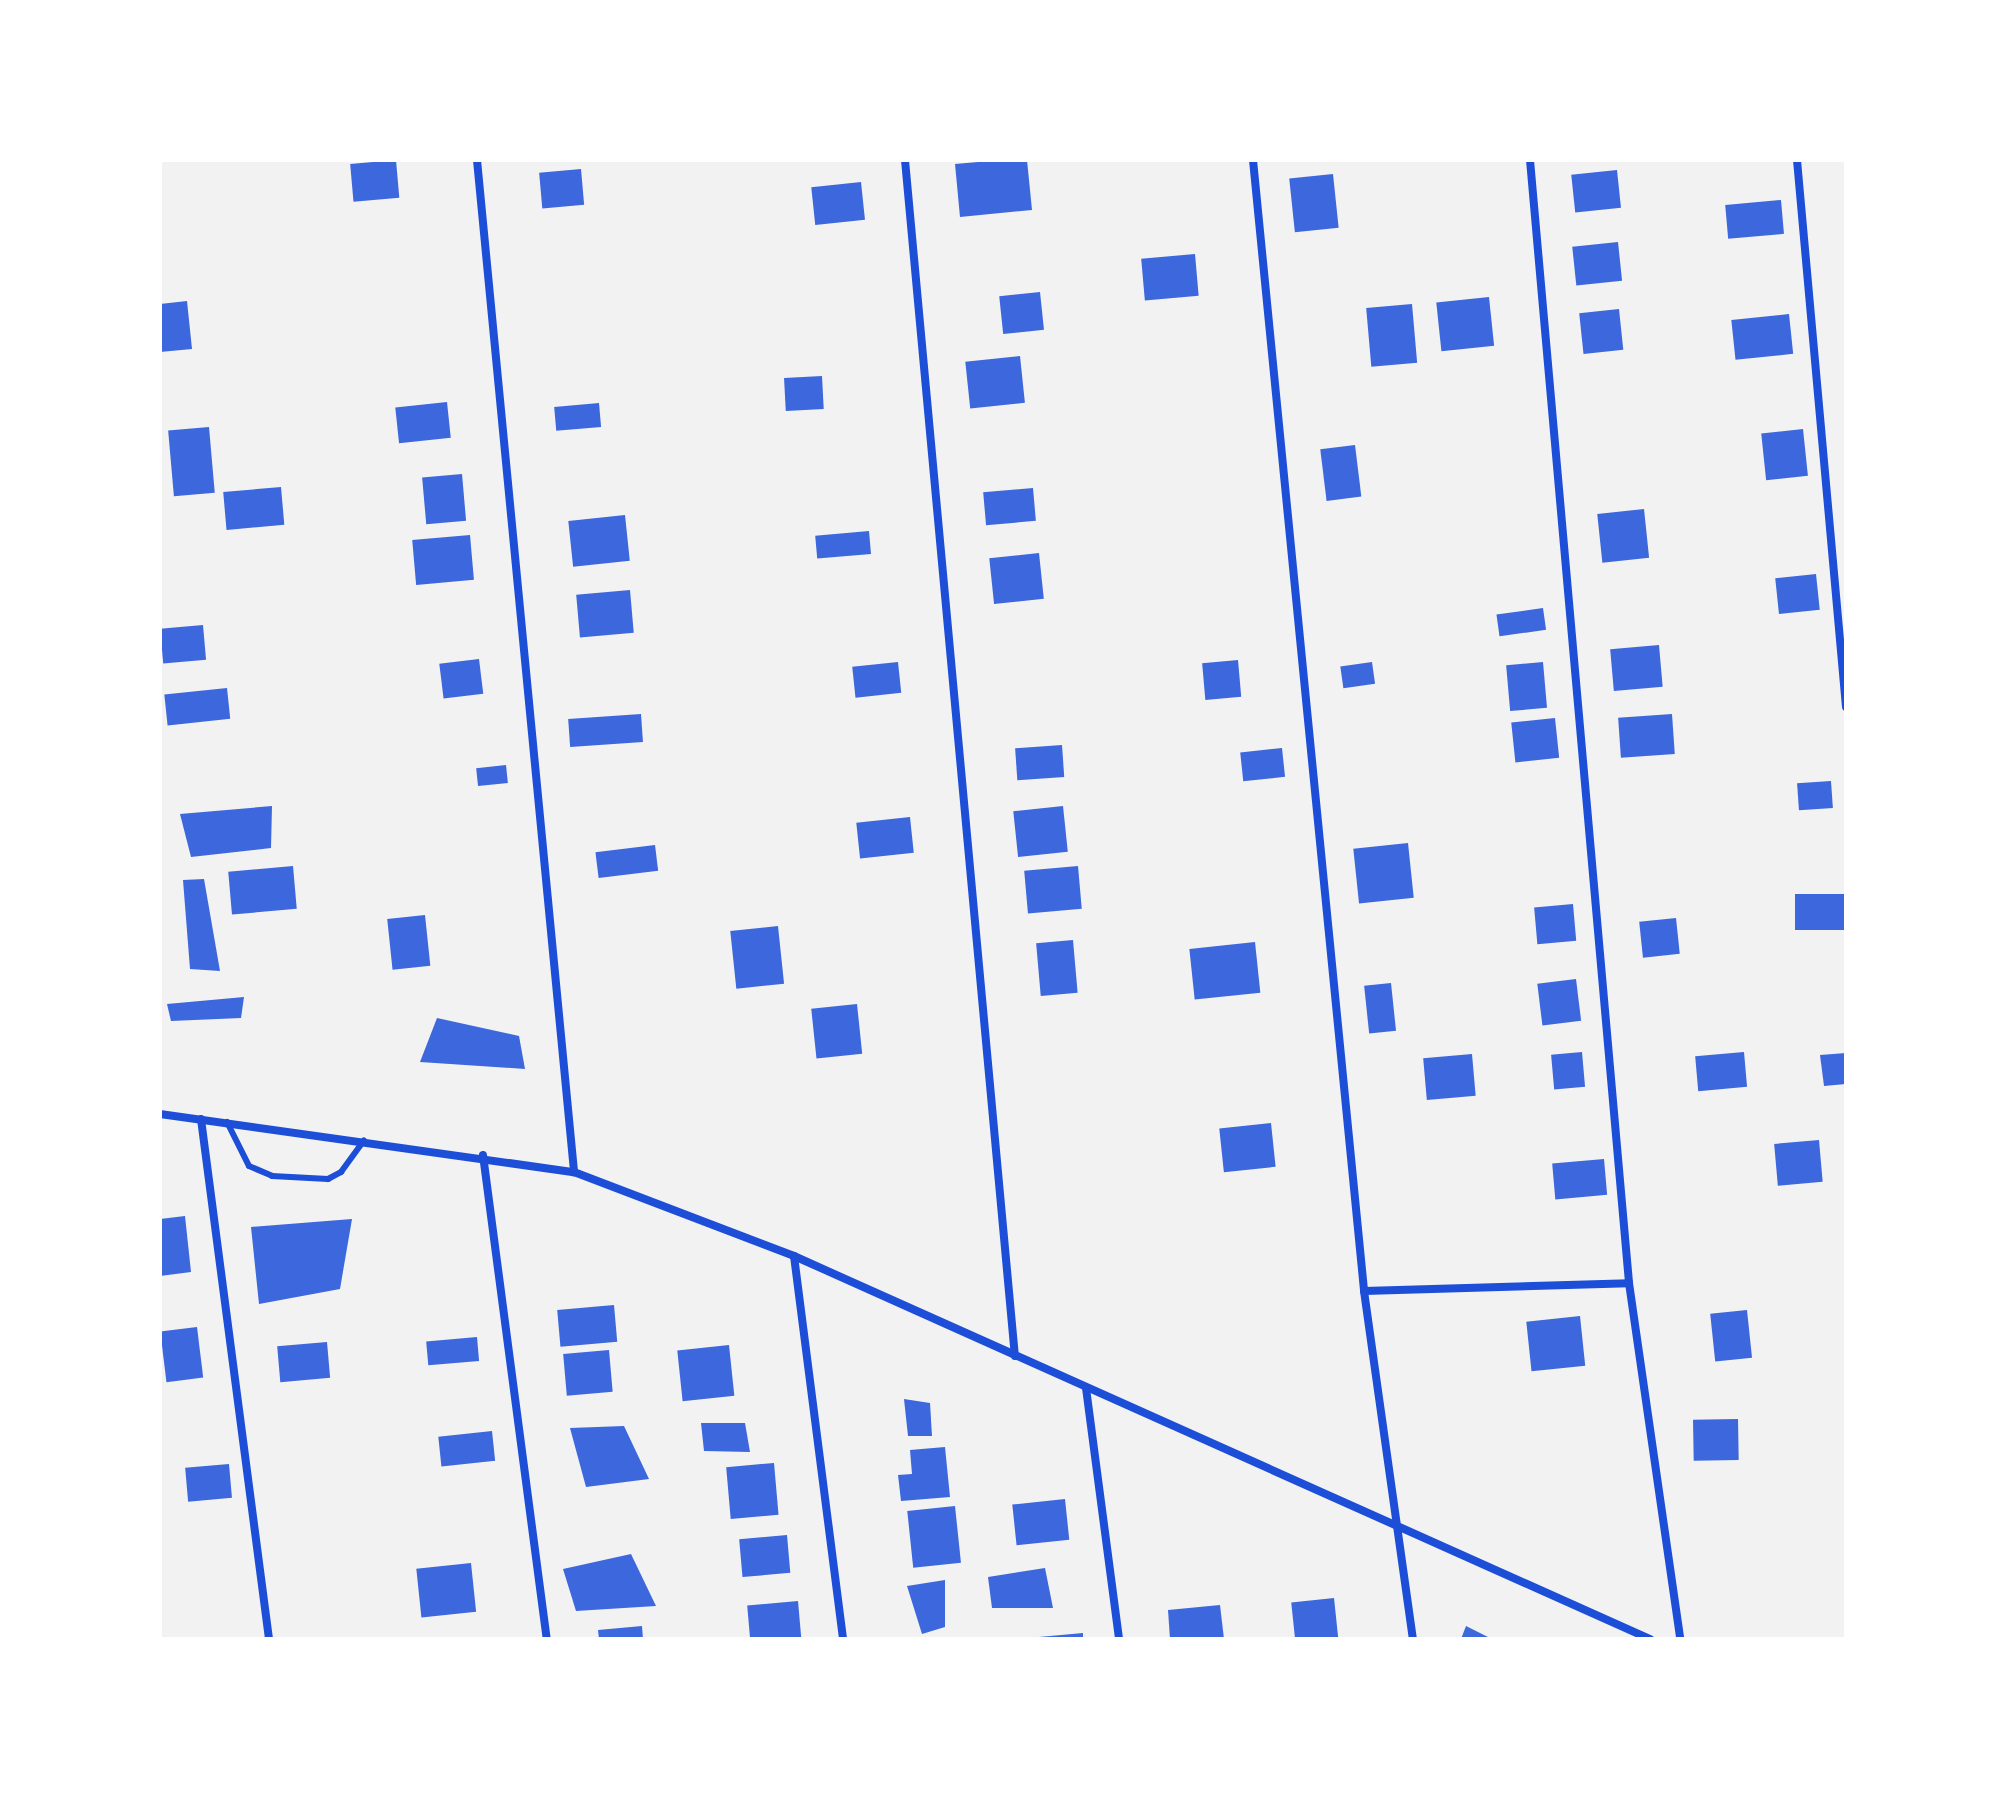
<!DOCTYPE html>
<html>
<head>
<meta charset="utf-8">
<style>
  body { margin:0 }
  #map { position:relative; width:2006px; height:1799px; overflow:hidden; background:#f2f2f2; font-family:Raleway,sans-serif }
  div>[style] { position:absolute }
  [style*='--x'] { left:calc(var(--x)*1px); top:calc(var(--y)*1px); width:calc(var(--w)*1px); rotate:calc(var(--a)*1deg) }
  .building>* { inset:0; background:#3d67dc; transform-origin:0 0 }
  .service>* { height:6px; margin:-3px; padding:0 3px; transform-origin:3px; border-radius:3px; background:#1d4ed8 }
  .minor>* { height:8px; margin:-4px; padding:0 4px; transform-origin:4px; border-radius:4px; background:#1d4ed8 }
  span { translate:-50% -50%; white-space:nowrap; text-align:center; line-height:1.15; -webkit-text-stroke:8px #fff; paint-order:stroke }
  .frame { position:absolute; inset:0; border:162px solid #fff; pointer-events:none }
</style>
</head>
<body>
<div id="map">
  <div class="building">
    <i style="left:396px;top:160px;width:38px;height:46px;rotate:85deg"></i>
    <i style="clip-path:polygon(1001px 160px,1027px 160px,1032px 210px,960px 217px,955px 164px)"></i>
    <i style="left:581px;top:169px;width:36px;height:42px;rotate:85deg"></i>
    <i style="left:1617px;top:170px;width:38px;height:46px;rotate:84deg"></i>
    <i style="left:1333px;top:174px;width:54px;height:44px;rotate:84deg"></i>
    <i style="left:861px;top:182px;width:38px;height:50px;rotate:84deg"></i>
    <i style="left:1781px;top:200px;width:34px;height:56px;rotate:85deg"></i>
    <i style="left:1618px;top:242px;width:39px;height:46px;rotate:84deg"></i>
    <i style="left:1195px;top:254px;width:42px;height:54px;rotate:85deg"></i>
    <i style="left:1040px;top:292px;width:38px;height:41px;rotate:84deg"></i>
    <i style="left:1489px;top:297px;width:49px;height:53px;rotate:84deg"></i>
    <i style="clip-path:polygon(187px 301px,192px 349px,160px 352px,160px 304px)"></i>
    <i style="left:1412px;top:304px;width:59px;height:46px;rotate:85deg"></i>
    <i style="left:1619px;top:309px;width:41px;height:40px;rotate:84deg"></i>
    <i style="left:1789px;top:314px;width:40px;height:58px;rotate:84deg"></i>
    <i style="left:1020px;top:356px;width:47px;height:55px;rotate:84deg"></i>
    <i style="left:822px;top:376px;width:33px;height:38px;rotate:87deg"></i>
    <i style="left:447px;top:402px;width:36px;height:52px;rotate:84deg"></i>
    <i style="left:599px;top:403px;width:24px;height:45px;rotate:85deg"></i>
    <i style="left:209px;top:427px;width:66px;height:41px;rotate:85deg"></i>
    <i style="left:1803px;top:429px;width:47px;height:42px;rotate:84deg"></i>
    <i style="left:1355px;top:445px;width:52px;height:35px;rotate:83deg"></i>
    <i style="left:462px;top:474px;width:47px;height:40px;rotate:85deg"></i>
    <i style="left:281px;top:487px;width:38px;height:58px;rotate:85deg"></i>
    <i style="left:1033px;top:488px;width:33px;height:50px;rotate:85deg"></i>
    <i style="left:1644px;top:509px;width:49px;height:47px;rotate:84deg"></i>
    <i style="left:625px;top:515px;width:46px;height:57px;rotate:84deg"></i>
    <i style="left:869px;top:531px;width:23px;height:54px;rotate:85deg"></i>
    <i style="left:470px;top:535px;width:45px;height:58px;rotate:85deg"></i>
    <i style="left:1039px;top:553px;width:46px;height:50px;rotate:84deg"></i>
    <i style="left:1816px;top:574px;width:36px;height:41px;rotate:84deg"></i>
    <i style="left:630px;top:590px;width:43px;height:54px;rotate:85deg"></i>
    <i style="left:1543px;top:608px;width:22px;height:47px;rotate:82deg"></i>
    <i style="left:203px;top:625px;width:35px;height:43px;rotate:85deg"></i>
    <i style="left:1659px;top:645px;width:42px;height:49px;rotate:85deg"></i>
    <i style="left:479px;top:659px;width:35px;height:40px;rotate:83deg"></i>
    <i style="left:1238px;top:660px;width:37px;height:36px;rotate:85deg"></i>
    <i style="left:898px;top:662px;width:31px;height:46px;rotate:84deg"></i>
    <i style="left:1372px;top:662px;width:22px;height:32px;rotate:82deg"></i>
    <i style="left:1543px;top:662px;width:46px;height:37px;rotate:85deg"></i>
    <i style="left:227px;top:688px;width:31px;height:63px;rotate:84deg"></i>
    <i style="left:641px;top:714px;width:28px;height:73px;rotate:86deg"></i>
    <i style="left:1672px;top:714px;width:40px;height:54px;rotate:86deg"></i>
    <i style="left:1555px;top:718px;width:40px;height:44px;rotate:84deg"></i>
    <i style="left:1062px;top:745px;width:32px;height:47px;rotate:86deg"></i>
    <i style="left:1282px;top:748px;width:29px;height:42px;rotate:84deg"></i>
    <i style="left:506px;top:765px;width:18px;height:30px;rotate:84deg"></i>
    <i style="left:1831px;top:781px;width:27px;height:34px;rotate:86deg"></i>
    <i style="clip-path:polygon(272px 806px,271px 848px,191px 857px,180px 814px)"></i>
    <i style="left:1063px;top:806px;width:46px;height:50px;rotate:84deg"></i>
    <i style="left:910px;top:817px;width:36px;height:54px;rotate:84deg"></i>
    <i style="left:1408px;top:843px;width:55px;height:55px;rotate:84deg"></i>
    <i style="left:655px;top:845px;width:26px;height:60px;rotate:83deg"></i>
    <i style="left:293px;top:866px;width:43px;height:65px;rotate:85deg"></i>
    <i style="left:1078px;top:866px;width:43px;height:54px;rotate:85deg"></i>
    <i style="clip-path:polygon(204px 879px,220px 971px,190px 969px,183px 880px)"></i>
    <i style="left:1846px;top:894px;width:36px;height:51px;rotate:90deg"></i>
    <i style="left:1573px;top:904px;width:37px;height:39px;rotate:85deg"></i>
    <i style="left:425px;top:915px;width:51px;height:38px;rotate:84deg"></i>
    <i style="left:1676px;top:918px;width:36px;height:37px;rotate:84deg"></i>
    <i style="left:778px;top:926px;width:58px;height:48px;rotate:84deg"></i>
    <i style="left:1073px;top:940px;width:53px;height:37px;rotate:85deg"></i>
    <i style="left:1255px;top:942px;width:51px;height:66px;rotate:84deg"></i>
    <i style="left:1576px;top:979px;width:42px;height:39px;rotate:83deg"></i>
    <i style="left:1391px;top:983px;width:48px;height:27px;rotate:84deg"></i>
    <i style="clip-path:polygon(244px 997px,241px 1018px,171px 1021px,167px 1004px)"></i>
    <i style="left:857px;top:1004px;width:50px;height:46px;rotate:84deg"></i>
    <i style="clip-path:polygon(437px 1018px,519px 1036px,525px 1069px,420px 1062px)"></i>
    <i style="left:1582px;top:1052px;width:35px;height:31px;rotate:85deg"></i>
    <i style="left:1744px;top:1052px;width:35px;height:49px;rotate:85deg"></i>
    <i style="clip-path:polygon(1846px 1053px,1846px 1084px,1824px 1086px,1820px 1055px)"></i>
    <i style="left:1472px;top:1054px;width:42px;height:49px;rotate:85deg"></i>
    <i style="left:1271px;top:1123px;width:44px;height:52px;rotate:84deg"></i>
    <i style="left:1819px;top:1140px;width:42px;height:45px;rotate:85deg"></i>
    <i style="left:1604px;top:1159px;width:36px;height:52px;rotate:85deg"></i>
    <i style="clip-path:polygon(185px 1216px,191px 1272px,160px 1276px,160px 1219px)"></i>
    <i style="clip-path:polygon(352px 1219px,340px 1289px,259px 1304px,251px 1227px)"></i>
    <i style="left:614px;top:1305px;width:37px;height:57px;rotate:85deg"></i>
    <i style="left:1747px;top:1310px;width:48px;height:37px;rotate:84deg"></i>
    <i style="left:1580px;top:1316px;width:50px;height:54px;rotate:84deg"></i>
    <i style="left:197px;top:1327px;width:51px;height:37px;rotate:83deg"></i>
    <i style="left:477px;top:1337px;width:24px;height:51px;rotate:85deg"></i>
    <i style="left:327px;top:1342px;width:36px;height:50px;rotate:85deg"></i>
    <i style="left:729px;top:1345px;width:51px;height:52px;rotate:84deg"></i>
    <i style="left:609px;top:1350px;width:42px;height:46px;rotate:85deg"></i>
    <i style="clip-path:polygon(904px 1399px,930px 1403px,932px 1436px,908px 1436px)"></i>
    <i style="left:1738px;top:1419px;width:41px;height:45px;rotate:89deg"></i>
    <i style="clip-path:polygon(701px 1423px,745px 1423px,750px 1452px,704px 1451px)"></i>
    <i style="clip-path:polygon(624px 1426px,649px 1479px,586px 1487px,570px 1428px)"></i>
    <i style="left:492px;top:1431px;width:30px;height:54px;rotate:84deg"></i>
    <i style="clip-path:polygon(945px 1447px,950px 1497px,901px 1501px,898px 1475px,912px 1474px,910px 1450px)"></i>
    <i style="left:774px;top:1463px;width:52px;height:48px;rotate:85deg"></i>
    <i style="left:229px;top:1464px;width:34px;height:44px;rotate:85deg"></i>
    <i style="left:1065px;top:1499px;width:41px;height:53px;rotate:84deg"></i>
    <i style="left:955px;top:1506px;width:57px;height:48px;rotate:84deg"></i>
    <i style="left:787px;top:1535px;width:38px;height:48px;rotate:85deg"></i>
    <i style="clip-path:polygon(631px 1554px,656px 1606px,576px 1611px,563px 1569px)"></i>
    <i style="left:471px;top:1563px;width:49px;height:55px;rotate:84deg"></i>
    <i style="clip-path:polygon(1045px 1568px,1053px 1608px,992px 1608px,988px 1577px)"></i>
    <i style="clip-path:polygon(945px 1580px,945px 1627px,922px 1634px,907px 1586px)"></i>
    <i style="left:1334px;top:1598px;width:41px;height:43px;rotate:84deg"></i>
    <i style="left:798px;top:1601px;width:38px;height:51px;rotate:85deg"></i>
    <i style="clip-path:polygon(1220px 1605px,1224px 1639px,1170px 1639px,1168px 1610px)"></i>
    <i style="clip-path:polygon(642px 1626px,643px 1639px,599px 1639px,598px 1630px)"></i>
    <i style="clip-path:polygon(1466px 1626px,1492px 1639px,1461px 1639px)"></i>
    <i style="clip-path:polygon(1083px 1633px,1083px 1639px,1039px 1639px,1039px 1637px)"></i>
  </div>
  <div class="service">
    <i style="--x:227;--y:1122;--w:49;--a:63.4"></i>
    <i style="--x:249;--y:1166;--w:25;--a:23"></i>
    <i style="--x:272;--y:1176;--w:56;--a:3.1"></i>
    <i style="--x:328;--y:1179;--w:15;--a:-28"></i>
    <i style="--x:341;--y:1172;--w:39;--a:-54"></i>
  </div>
  <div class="minor">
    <i style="--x:477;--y:160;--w:1017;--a:84.52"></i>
    <i style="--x:905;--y:160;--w:1201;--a:84.75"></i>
    <i style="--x:1253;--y:160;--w:1136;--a:84.39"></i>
    <i style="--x:1364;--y:1291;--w:351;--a:82"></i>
    <i style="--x:1530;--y:160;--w:1127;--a:84.96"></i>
    <i style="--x:1629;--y:1283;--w:360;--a:81.8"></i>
    <i style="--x:1797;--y:160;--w:549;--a:84.88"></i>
    <i style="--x:160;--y:1114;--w:418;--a:8"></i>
    <i style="--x:574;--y:1172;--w:235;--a:20.9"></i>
    <i style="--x:794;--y:1256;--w:938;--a:24.11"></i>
    <i style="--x:201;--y:1119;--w:524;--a:82.55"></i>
    <i style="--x:483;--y:1155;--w:488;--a:82.5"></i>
    <i style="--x:794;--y:1256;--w:386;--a:82.7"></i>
    <i style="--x:1364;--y:1291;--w:265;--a:-1.7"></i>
    <i style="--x:1086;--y:1388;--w:253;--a:82.5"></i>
  </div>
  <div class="frame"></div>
</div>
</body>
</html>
